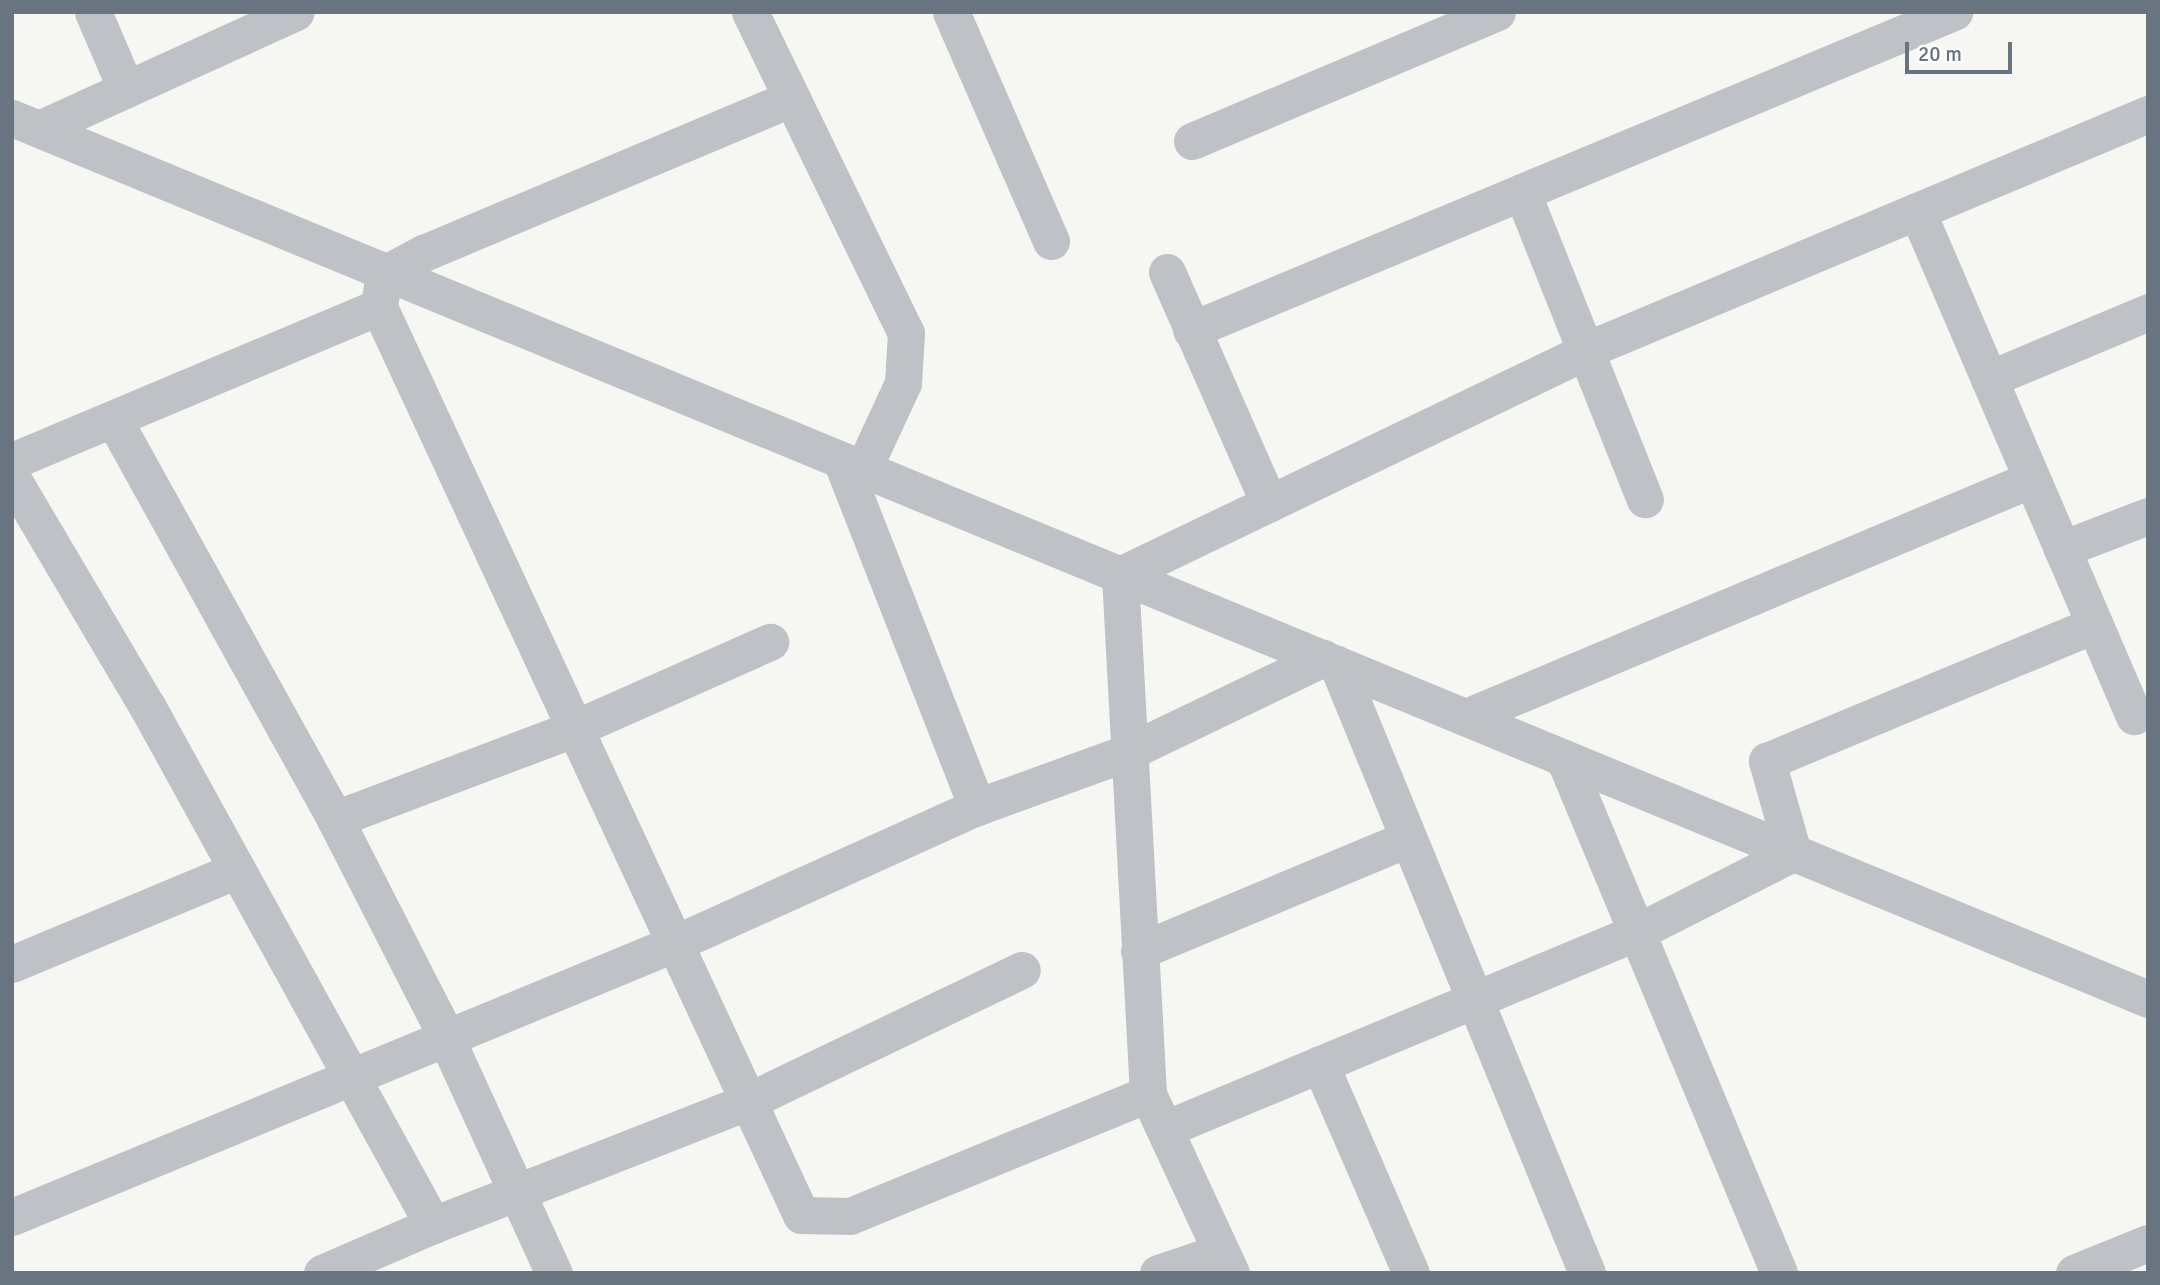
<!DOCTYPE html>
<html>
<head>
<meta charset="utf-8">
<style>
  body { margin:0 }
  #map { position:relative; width:2160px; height:1285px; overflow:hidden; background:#f6f6f3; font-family:Signika,sans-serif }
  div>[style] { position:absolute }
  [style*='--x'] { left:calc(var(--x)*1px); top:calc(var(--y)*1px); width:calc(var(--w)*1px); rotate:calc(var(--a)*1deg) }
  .minor>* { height:37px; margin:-18.5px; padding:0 18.5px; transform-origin:18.5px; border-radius:18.5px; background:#bec1c5 }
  span { translate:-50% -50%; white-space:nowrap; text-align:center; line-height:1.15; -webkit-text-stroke:7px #fff; paint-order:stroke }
  .frame { position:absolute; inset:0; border:14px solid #687581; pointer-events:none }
  .scale { position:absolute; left:1905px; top:42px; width:107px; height:32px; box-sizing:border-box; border:4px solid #687581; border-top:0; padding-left:9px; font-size:21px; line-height:24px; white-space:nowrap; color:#687581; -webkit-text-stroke:5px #fff; paint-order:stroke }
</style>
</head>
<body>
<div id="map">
  <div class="minor">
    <i style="--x:93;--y:12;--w:84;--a:66.8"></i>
    <i style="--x:750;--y:12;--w:357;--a:64.1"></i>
    <i style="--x:906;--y:333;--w:50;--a:93.4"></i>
    <i style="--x:903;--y:383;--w:95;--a:114.9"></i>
    <i style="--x:951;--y:12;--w:250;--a:66.4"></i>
    <i style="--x:790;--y:99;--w:398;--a:157.2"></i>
    <i style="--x:423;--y:253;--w:44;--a:151.7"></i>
    <i style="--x:384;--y:274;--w:33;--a:99"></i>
    <i style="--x:379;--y:307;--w:1001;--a:65.07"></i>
    <i style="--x:801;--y:1215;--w:49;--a:1.2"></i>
    <i style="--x:850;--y:1216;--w:322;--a:-22.3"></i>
    <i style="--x:12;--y:118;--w:2311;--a:22.41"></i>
    <i style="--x:39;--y:129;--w:282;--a:-24.5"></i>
    <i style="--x:1192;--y:141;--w:331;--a:-22.9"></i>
    <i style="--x:1522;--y:192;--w:331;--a:68.2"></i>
    <i style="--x:1917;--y:211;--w:550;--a:66.75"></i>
    <i style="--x:1167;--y:272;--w:253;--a:66.2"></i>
    <i style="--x:1191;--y:330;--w:827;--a:-22.63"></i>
    <i style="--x:1989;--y:379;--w:173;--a:-22.8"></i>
    <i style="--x:114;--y:420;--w:456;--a:61"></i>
    <i style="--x:335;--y:819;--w:224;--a:62.9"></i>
    <i style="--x:437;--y:1018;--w:281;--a:65.4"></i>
    <i style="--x:841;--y:460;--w:373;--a:68.6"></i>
    <i style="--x:12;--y:461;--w:398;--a:-22.8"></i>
    <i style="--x:12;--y:478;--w:265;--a:59.4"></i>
    <i style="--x:147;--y:706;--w:593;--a:61.14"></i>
    <i style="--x:433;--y:1225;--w:334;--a:-21.4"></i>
    <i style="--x:744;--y:1103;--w:308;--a:-25.6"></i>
    <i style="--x:2062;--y:549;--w:92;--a:-21"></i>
    <i style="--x:1337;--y:664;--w:658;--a:67.68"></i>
    <i style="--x:1466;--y:717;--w:614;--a:-22.81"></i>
    <i style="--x:1564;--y:758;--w:558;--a:67.34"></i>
    <i style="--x:335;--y:819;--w:252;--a:-20.7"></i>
    <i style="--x:571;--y:730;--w:218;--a:-23.9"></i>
    <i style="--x:1139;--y:951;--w:290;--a:-22.7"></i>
    <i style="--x:12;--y:964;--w:244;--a:-22.7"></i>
    <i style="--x:1320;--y:1064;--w:228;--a:66.5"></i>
    <i style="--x:1165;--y:1129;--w:511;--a:-22.65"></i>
    <i style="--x:1637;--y:932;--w:175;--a:-26.9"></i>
    <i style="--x:1793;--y:853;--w:96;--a:-105.8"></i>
    <i style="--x:1767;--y:761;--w:354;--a:-22.6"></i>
    <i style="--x:12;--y:1217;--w:713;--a:-22.43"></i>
    <i style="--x:671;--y:945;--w:336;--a:-24.3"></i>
    <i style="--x:977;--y:807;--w:158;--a:-19.9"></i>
    <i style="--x:1126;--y:753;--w:219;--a:-25.7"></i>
    <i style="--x:322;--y:1273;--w:121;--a:-23.4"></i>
    <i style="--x:1158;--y:1273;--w:66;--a:-18.4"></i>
    <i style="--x:1231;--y:1273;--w:197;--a:-114.9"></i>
    <i style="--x:1148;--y:1094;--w:520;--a:-93.09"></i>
    <i style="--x:1120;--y:575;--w:536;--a:-25.66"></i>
    <i style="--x:1603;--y:343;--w:591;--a:-22.79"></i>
    <i style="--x:2074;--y:1273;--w:80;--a:-22.1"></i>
  </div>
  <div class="frame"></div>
  <div class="scale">20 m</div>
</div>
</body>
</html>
